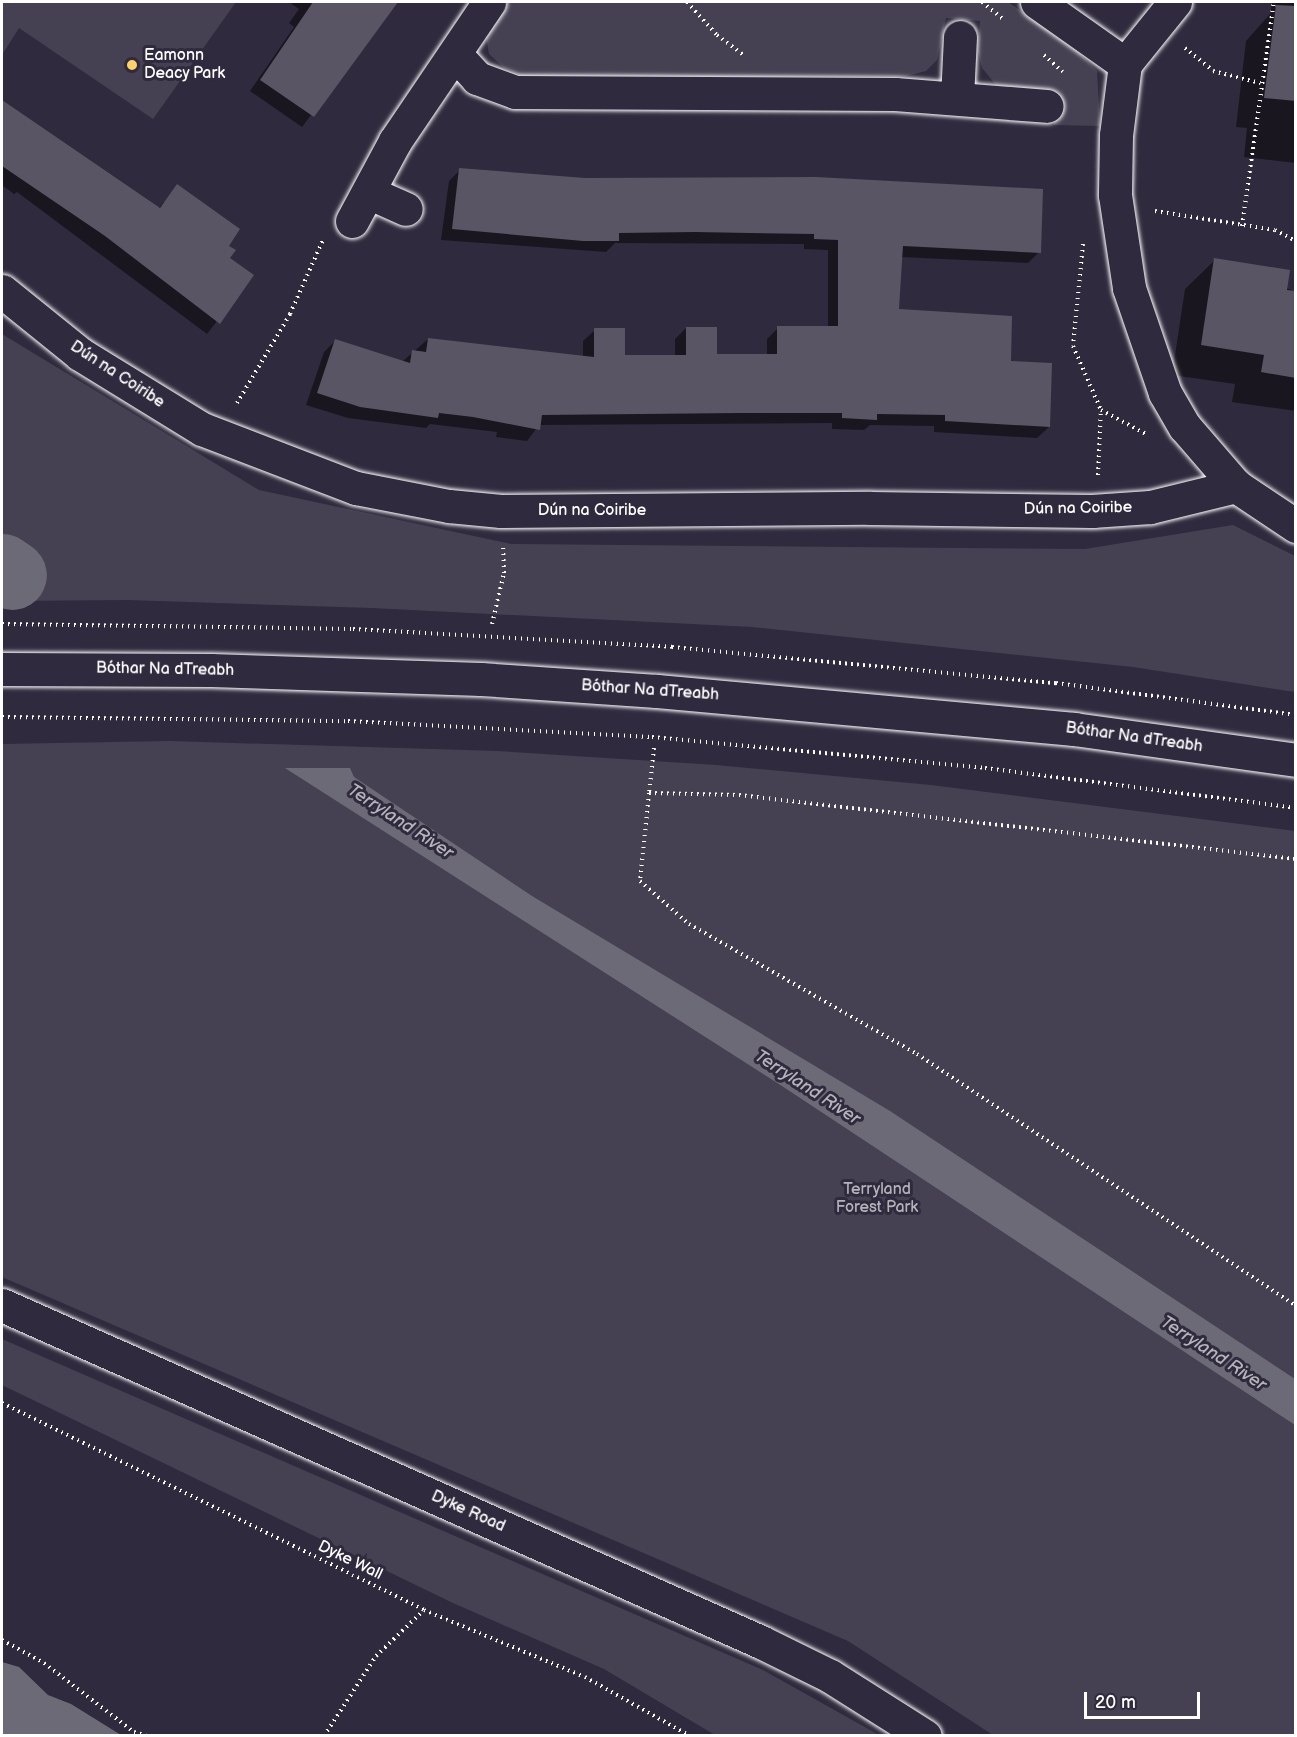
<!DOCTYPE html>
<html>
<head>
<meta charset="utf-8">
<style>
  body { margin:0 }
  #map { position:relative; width:1297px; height:1737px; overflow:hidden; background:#2f2a3d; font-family:"Balsamiq Sans",sans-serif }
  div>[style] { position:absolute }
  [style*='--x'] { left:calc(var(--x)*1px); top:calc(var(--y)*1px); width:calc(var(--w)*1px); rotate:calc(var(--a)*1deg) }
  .green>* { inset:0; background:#464152 }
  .water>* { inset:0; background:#6d6a77 }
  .shadow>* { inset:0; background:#0007 }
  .river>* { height:69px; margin:-34.5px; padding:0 34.5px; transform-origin:34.5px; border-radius:34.5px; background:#6d6a77 }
  .building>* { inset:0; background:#595564 }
  .path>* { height:4px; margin-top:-2px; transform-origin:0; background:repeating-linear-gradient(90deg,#fff 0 1.5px,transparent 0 6px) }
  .roads { filter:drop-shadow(0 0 2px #fff) drop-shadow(0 0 2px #fff) }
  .minor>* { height:33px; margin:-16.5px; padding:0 16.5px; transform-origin:16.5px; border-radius:16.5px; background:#2f2a3d }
  .highway>* { height:33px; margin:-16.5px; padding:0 16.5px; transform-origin:16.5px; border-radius:16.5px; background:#2f2a3d }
  .dots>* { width:16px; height:16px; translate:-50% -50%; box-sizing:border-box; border:3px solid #2f2a3d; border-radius:50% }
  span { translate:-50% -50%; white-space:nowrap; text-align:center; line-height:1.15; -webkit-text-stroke:6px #2f2a3d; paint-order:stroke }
  .poi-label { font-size:16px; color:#fff }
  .left { translate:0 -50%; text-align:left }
  .street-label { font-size:16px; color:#fff }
  .park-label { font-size:16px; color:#b5b3ba }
  .water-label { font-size:18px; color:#b6b4bb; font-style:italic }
  .frame { position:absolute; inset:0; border:3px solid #fff; pointer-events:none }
  .scale { position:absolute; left:1084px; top:1692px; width:116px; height:27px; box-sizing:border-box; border:3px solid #fff; border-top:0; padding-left:8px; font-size:18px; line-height:21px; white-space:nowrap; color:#fff; -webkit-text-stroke:4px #2f2a3d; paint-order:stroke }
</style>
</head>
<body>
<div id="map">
  <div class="green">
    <i style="clip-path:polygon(2px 2px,236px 2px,153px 119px,19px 28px,2px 55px)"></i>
    <i style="clip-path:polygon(504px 2px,1008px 2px,1075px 49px,1097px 71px,1100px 126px,1054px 125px,1054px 91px,996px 85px,982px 68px,978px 51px,980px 21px,946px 18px,937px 60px,926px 71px,906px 76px,527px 78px,503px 67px,489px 54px,485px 30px)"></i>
    <i style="clip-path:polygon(2px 334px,259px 490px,511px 544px,1085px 549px,1233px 525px,1295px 556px,1295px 692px,1133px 667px,752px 627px,372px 608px,128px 600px,2px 601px)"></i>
    <i style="clip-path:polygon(170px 741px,497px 751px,716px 765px,931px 785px,1295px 831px,1295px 1735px,993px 1735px,848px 1641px,2px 1277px,2px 744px)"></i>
    <i style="clip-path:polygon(2px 1339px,763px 1670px,879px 1735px,715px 1735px,604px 1669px,453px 1603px,2px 1385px)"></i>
  </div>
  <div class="water">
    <i style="clip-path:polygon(285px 768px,350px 768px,354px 777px,532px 896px,890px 1111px,1295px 1379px,1295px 1425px,785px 1088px)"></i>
    <i style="clip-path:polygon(2px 1662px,19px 1667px,48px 1695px,71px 1704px,121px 1735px,2px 1735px)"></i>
  </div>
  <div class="shadow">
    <i style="clip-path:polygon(289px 2px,396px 2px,302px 127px,250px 91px,294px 27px,289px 23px,299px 9px)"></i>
    <i style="clip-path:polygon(1272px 2px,1296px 2px,1296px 163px,1244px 157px,1247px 128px,1236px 127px,1246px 41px,1270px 14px)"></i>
    <i style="clip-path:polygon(2px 102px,158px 209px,178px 186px,228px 258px,252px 276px,207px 334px,17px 192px,14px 194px,2px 185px)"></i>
    <i style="clip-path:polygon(460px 170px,1039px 252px,1028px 263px,901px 257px,897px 310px,1009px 363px,1049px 427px,1037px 438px,934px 432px,934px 426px,870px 425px,864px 430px,832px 429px,832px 423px,539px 425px,527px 441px,496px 437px,497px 432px,430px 424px,426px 428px,348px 418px,306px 405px,324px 352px,335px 341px,402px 362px,428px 339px,583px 357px,583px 341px,595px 330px,623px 356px,675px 356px,675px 339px,686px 328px,715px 356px,767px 356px,767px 339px,778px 328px,828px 328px,828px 250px,804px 249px,804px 244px,615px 243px,606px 252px,441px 240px,449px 181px)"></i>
    <i style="clip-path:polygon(1215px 260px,1296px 292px,1296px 411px,1232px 402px,1235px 384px,1172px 375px,1185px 289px)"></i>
  </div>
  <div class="river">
    <i style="--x:2;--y:568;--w:12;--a:35"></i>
  </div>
  <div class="building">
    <i style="clip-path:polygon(313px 2px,398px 2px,314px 117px,260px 80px)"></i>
    <i style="clip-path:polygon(1276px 5px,1296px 6px,1296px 101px,1264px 98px)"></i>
    <i style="clip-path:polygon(2px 100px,160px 208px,177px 184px,240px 229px,229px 246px,236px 250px,230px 258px,254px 275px,220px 324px,105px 236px,2px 166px)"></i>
    <i style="clip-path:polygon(459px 168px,585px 178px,816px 177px,1043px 189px,1041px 253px,903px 246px,899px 309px,1012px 316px,1011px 361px,1052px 363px,1050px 427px,945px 421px,945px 415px,877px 414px,877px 420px,842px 418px,842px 413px,740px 413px,542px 415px,540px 430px,473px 417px,439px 413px,438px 418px,360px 407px,317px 393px,335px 339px,410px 363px,412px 350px,426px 352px,428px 338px,594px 357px,594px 328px,625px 328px,625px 355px,686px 355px,686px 327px,717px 327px,717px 354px,777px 354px,777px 326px,838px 326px,838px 240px,814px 239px,814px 234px,695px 232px,619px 233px,619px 241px,583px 241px,452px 229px)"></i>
    <i style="clip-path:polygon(1214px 258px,1290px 270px,1287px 290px,1296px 291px,1296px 378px,1261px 372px,1264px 355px,1201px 345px)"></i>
  </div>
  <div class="path">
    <i style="--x:687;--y:2;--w:45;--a:47.7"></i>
    <i style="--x:717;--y:35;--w:35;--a:37"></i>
    <i style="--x:982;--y:2;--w:28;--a:39"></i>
    <i style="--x:1185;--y:48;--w:36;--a:39"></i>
    <i style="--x:1213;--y:71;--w:49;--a:14.3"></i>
    <i style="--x:1044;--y:55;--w:25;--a:42"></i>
    <i style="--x:1155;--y:211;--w:121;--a:9"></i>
    <i style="--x:1275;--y:230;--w:24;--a:28"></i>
    <i style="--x:1242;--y:226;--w:226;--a:-81.9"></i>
    <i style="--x:1083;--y:244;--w:102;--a:95.6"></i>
    <i style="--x:1073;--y:346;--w:70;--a:66.4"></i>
    <i style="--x:1101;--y:410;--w:51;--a:28.1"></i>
    <i style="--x:237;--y:403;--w:104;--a:-59.2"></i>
    <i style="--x:290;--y:314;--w:81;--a:-66"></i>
    <i style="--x:1098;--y:475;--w:65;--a:-87.4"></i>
    <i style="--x:2;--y:624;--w:351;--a:0.8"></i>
    <i style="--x:353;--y:629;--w:320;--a:3.2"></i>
    <i style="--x:672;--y:647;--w:386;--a:5.4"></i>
    <i style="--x:1056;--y:683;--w:242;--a:7.6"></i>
    <i style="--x:492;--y:624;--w:52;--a:-76.8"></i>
    <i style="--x:504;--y:573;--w:25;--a:-92"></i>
    <i style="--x:2;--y:717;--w:346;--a:0.7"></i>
    <i style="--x:348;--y:721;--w:304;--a:3"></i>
    <i style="--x:652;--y:737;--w:334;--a:5.3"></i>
    <i style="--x:985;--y:768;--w:314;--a:7.3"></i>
    <i style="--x:654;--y:748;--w:45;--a:96.3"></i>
    <i style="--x:649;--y:793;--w:90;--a:1.3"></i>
    <i style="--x:739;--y:795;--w:561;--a:6.55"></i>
    <i style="--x:649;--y:793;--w:88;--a:95.8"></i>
    <i style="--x:640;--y:881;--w:65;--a:41.3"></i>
    <i style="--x:689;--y:924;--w:262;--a:29.7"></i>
    <i style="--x:917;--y:1054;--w:455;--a:33.6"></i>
    <i style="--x:2;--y:1403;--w:470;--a:26.1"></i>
    <i style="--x:424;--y:1610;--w:174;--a:22.6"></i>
    <i style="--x:585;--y:1677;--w:120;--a:29.3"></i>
    <i style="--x:2;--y:1640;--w:48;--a:28.7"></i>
    <i style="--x:44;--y:1663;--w:113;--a:37.5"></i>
    <i style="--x:134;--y:1732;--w:14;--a:17"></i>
    <i style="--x:324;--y:1736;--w:95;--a:-57"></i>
    <i style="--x:376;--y:1656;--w:66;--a:-43.8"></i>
  </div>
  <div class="roads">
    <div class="minor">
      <i style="--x:1037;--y:2;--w:108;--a:35.2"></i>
      <i style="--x:1175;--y:2;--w:80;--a:128.9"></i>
      <i style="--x:1125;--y:64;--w:72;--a:97.2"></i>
      <i style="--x:1116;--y:135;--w:60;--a:91"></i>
      <i style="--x:1115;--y:195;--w:94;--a:81.4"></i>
      <i style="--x:1129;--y:288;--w:111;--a:71.1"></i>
      <i style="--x:1165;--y:393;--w:39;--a:60"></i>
      <i style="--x:1185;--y:427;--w:78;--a:49.2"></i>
      <i style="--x:1236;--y:486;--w:72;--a:33.7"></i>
      <i style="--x:455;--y:54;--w:33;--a:47"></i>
      <i style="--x:477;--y:78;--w:40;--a:20.2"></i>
      <i style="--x:515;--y:92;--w:380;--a:0.3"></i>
      <i style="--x:895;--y:94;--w:152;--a:4.5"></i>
      <i style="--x:957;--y:98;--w:61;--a:-87.2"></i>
      <i style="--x:370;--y:193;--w:39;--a:24"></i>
      <i style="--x:352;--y:221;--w:91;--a:-61.7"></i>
      <i style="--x:395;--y:141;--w:168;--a:-55.9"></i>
      <i style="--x:2;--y:291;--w:100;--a:38.9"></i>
      <i style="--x:80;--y:354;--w:143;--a:31.6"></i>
      <i style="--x:202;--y:429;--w:165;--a:21"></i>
      <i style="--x:356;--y:488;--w:95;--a:11"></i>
      <i style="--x:449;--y:506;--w:52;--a:5.5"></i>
      <i style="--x:501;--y:511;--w:369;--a:-0.5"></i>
      <i style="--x:870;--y:508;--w:222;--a:0.8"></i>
      <i style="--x:1092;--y:511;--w:58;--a:-3.9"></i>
      <i style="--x:1150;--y:507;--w:89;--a:-13.7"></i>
      <i style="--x:2;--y:1305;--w:830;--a:23.94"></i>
      <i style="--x:761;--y:1642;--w:77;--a:26.2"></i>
      <i style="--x:830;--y:1676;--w:112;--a:32.3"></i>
    </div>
    <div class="highway">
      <i style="--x:2;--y:669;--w:209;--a:0.3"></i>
      <i style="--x:211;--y:670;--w:270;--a:1.9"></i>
      <i style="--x:481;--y:679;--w:176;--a:3.9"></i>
      <i style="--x:657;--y:691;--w:419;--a:5.2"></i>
      <i style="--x:1074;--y:729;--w:224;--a:7.9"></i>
    </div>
  </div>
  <div class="dots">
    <i style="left:132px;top:65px;background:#ffd166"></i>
  </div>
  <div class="poi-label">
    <span class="left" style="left:144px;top:65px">Eamonn<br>Deacy Park</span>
  </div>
  <div class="street-label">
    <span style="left:117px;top:375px;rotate:33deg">Dún na Coiribe</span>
    <span style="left:1078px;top:509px;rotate:-1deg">Dún na Coiribe</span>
    <span style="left:592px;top:511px">Dún na Coiribe</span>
    <span style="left:165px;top:670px;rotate:1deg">Bóthar Na dTreabh</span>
    <span style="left:650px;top:691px;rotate:4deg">Bóthar Na dTreabh</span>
    <span style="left:1134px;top:738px;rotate:8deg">Bóthar Na dTreabh</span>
    <span style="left:468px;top:1512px;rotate:24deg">Dyke Road</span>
    <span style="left:350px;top:1561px;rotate:26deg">Dyke Wall</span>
  </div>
  <div class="park-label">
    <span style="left:877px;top:1199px">Terryland<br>Forest Park</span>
  </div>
  <div class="water-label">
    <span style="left:400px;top:822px;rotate:33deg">Terryland River</span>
    <span style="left:807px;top:1088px;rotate:33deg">Terryland River</span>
    <span style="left:1213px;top:1354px;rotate:33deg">Terryland River</span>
  </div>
  <div class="frame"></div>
  <div class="scale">20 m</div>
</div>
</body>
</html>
